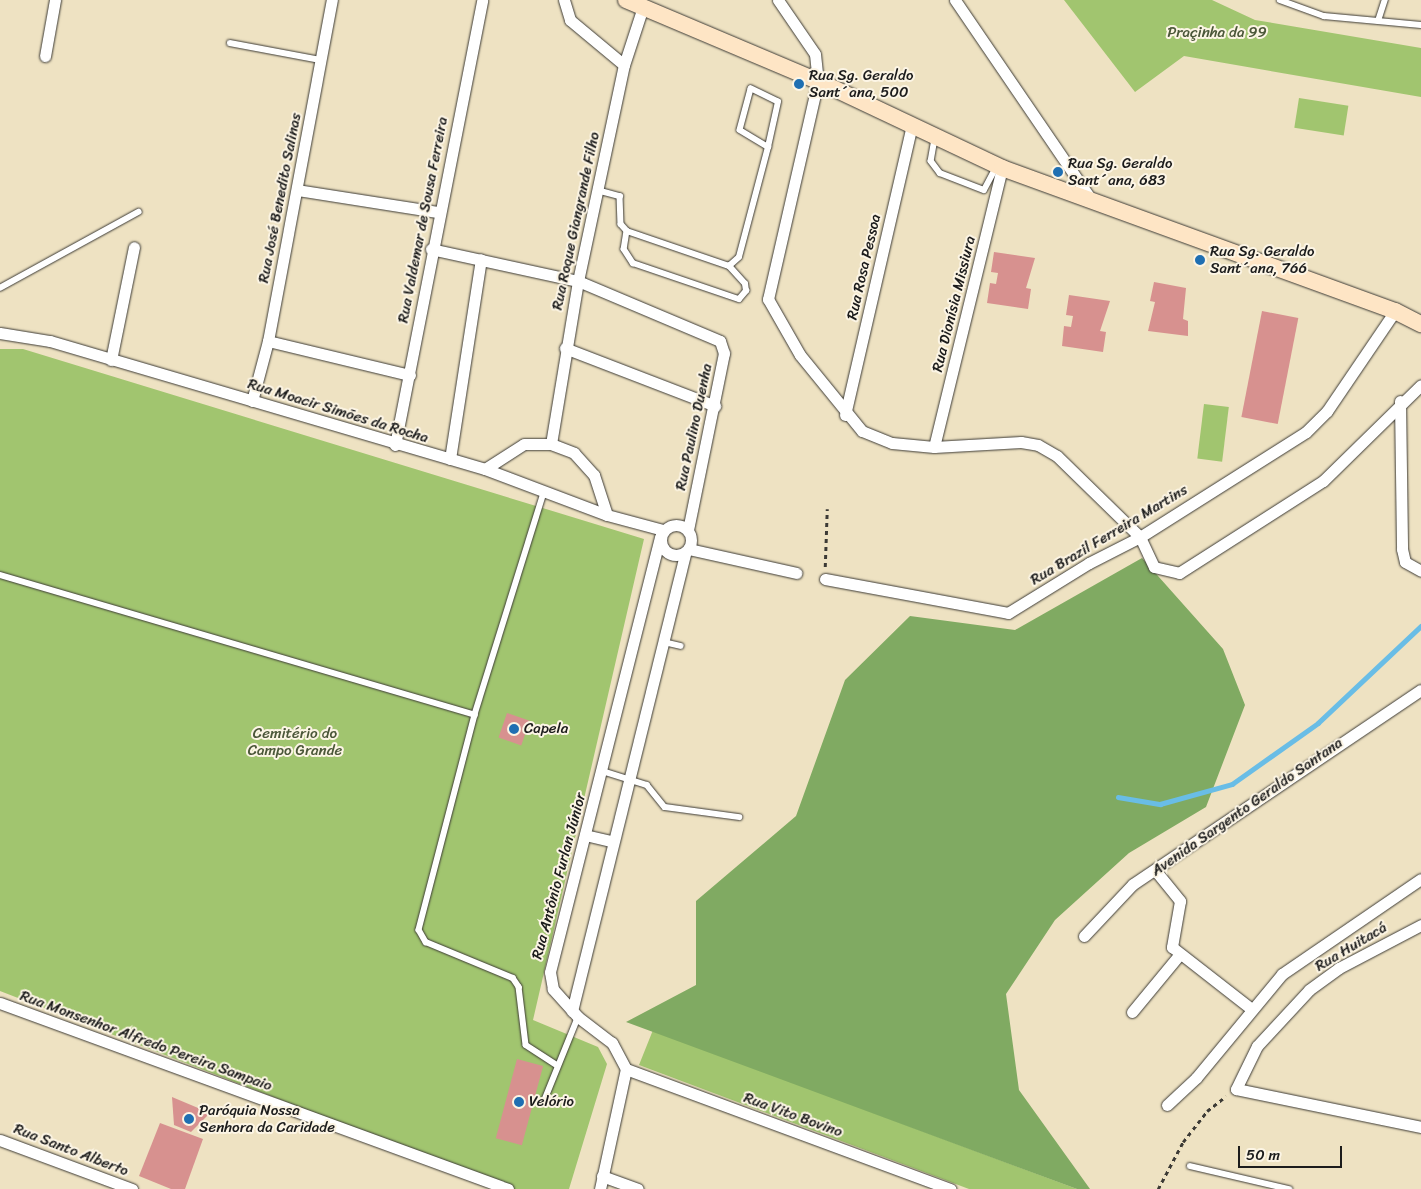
<!DOCTYPE html>
<html>
<head>
<meta charset="utf-8">
<style>
  body { margin:0 }
  #map { position:relative; width:1421px; height:1189px; overflow:hidden; background:#eee2c2; font-family:Sriracha,sans-serif }
  div>[style] { position:absolute }
  [style*='--x'] { left:calc(var(--x)*1px); top:calc(var(--y)*1px); width:calc(var(--w)*1px); rotate:calc(var(--a)*1deg) }
  .green>* { inset:0; background:#a1c56f; transform-origin:0 0 }
  .forest>* { inset:0; background:#80aa62 }
  .stream>* { height:4.5px; margin:-2.25px; padding:0 2.25px; transform-origin:2.25px; border-radius:2.25px; background:#69bde6 }
  .building>* { inset:0; background:#d7918f; transform-origin:0 0 }
  .path>* { height:2.5px; margin-top:-1.25px; transform-origin:0; background:repeating-linear-gradient(90deg,#3c3a35 0 4px,transparent 0 8px) }
  .roads { filter:drop-shadow(0 0 1px #3c3a35) drop-shadow(0 0 1px #3c3a35) }
  .lane>* { height:5.5px; margin:-2.75px; padding:0 2.75px; transform-origin:2.75px; border-radius:2.75px; background:#fff }
  .street>* { height:11px; margin:-5.5px; padding:0 5.5px; transform-origin:5.5px; border-radius:5.5px; background:#fff }
  .street>.ring { margin:-5.5px; padding:0; box-sizing:content-box; background:none; border:11px solid #fff; border-radius:50% }
  .secondary>* { height:16px; margin:-8px; padding:0 8px; transform-origin:8px; border-radius:8px; background:#fee5c5 }
  .dots>* { width:14px; height:14px; translate:-50% -50%; box-sizing:border-box; border:2px solid #fcf5e5; border-radius:50% }
  span { translate:-50% -50%; white-space:nowrap; text-align:center; line-height:1.15; -webkit-text-stroke:4px #fcf5e5; paint-order:stroke }
  .park-label { font-size:15px; color:#4b5739 }
  .poi-label { font-size:15px; color:#1c1c1c }
  .left { translate:0 -50%; text-align:left }
  .street-label { font-size:15px; color:#1c1c1c }
  .scale { position:absolute; left:1238px; top:1146px; width:104px; height:22px; box-sizing:border-box; border:2px solid #1c1c1c; border-top:0; padding-left:6px; font-size:15px; line-height:18px; white-space:nowrap; color:#1c1c1c; -webkit-text-stroke:4px #fcf5e5; paint-order:stroke }
</style>
</head>
<body>
<div id="map">
  <div class="green">
    <i style="clip-path:polygon(1064px 0,1212px 0,1255px 20px,1421px 48px,1421px 97px,1184px 56px,1135px 92px)"></i>
    <i style="left:1299px;top:98px;width:50px;height:30px;rotate:9deg"></i>
    <i style="clip-path:polygon(0 349px,23px 349px,644px 539px,533px 1020px,598px 1047px,607px 1064px,569px 1189px,511px 1189px,0 991px)"></i>
    <i style="left:1204px;top:404px;width:25px;height:55px;rotate:7deg"></i>
    <i style="clip-path:polygon(653px 1030px,1077px 1189px,969px 1189px,639px 1065px)"></i>
  </div>
  <div class="forest">
    <i style="clip-path:polygon(1142px 558px,1223px 649px,1245px 705px,1206px 807px,1129px 853px,1055px 920px,1006px 994px,1019px 1090px,1090px 1189px,1077px 1189px,626px 1022px,696px 985px,696px 901px,796px 816px,845px 680px,910px 616px,1015px 630px)"></i>
  </div>
  <div class="stream">
    <i style="--x:1118;--y:797;--w:43;--a:9.5"></i>
    <i style="--x:1160;--y:804;--w:75;--a:-15.5"></i>
    <i style="--x:1232;--y:784;--w:105;--a:-35.3"></i>
    <i style="--x:1318;--y:723;--w:141;--a:-43.3"></i>
  </div>
  <div class="building">
    <i style="clip-path:polygon(994px 252px,1035px 258px,1026px 288px,1031px 289px,1028px 309px,987px 303px,990px 283px,996px 284px,998px 273px,991px 272px)"></i>
    <i style="clip-path:polygon(1154px 282px,1186px 288px,1183px 319px,1188px 321px,1188px 336px,1148px 331px,1155px 302px,1150px 301px)"></i>
    <i style="clip-path:polygon(1069px 295px,1110px 301px,1100px 331px,1106px 332px,1103px 352px,1062px 346px,1064px 326px,1071px 327px,1073px 316px,1066px 315px)"></i>
    <i style="left:1262px;top:311px;width:37px;height:108px;rotate:11deg"></i>
    <i style="left:507px;top:713px;width:24px;height:26px;rotate:19deg"></i>
    <i style="left:517px;top:1059px;width:27px;height:82px;rotate:15deg"></i>
    <i style="clip-path:polygon(172px 1097px,210px 1113px,191px 1132px,174px 1125px)"></i>
    <i style="clip-path:polygon(160px 1123px,203px 1139px,185px 1189px,171px 1189px,139px 1176px)"></i>
  </div>
  <div class="path">
    <i style="--x:825;--y:567;--w:58;--a:-88"></i>
    <i style="--x:1158;--y:1189;--w:53;--a:-62"></i>
    <i style="--x:1183;--y:1142;--w:39;--a:-52"></i>
    <i style="--x:1207;--y:1111;--w:24;--a:-38"></i>
  </div>
  <div class="roads">
    <div class="lane">
      <i style="--x:1280;--y:0;--w:47;--a:20"></i>
      <i style="--x:1324;--y:16;--w:97;--a:5.3"></i>
      <i style="--x:1378;--y:21;--w:22;--a:-72"></i>
      <i style="--x:230;--y:43;--w:93;--a:10.6"></i>
      <i style="--x:935;--y:139;--w:22;--a:100"></i>
      <i style="--x:931;--y:161;--w:15;--a:53"></i>
      <i style="--x:940;--y:173;--w:47;--a:21.1"></i>
      <i style="--x:984;--y:190;--w:26;--a:-62"></i>
      <i style="--x:597;--y:190;--w:24;--a:15"></i>
      <i style="--x:620;--y:196;--w:28;--a:88"></i>
      <i style="--x:621;--y:224;--w:9;--a:49"></i>
      <i style="--x:627;--y:231;--w:108;--a:18.9"></i>
      <i style="--x:729;--y:266;--w:13;--a:-42"></i>
      <i style="--x:739;--y:257;--w:114;--a:-75.2"></i>
      <i style="--x:768;--y:147;--w:46;--a:-77.5"></i>
      <i style="--x:778;--y:102;--w:30;--a:-154"></i>
      <i style="--x:751;--y:89;--w:42;--a:105"></i>
      <i style="--x:740;--y:130;--w:33;--a:31"></i>
      <i style="--x:627;--y:231;--w:18;--a:99"></i>
      <i style="--x:624;--y:249;--w:17;--a:57"></i>
      <i style="--x:633;--y:263;--w:112;--a:18.8"></i>
      <i style="--x:739;--y:299;--w:11;--a:-49"></i>
      <i style="--x:746;--y:291;--w:7;--a:-98"></i>
      <i style="--x:745;--y:284;--w:24;--a:-132"></i>
      <i style="--x:0;--y:288;--w:158;--a:-28.8"></i>
      <i style="--x:544;--y:493;--w:232;--a:107.3"></i>
      <i style="--x:475;--y:715;--w:222;--a:104.6"></i>
      <i style="--x:419;--y:930;--w:14;--a:60"></i>
      <i style="--x:426;--y:942;--w:94;--a:22.5"></i>
      <i style="--x:513;--y:978;--w:11;--a:56"></i>
      <i style="--x:519;--y:987;--w:58;--a:83.1"></i>
      <i style="--x:526;--y:1045;--w:37;--a:33"></i>
      <i style="--x:0;--y:575;--w:495;--a:16.4"></i>
      <i style="--x:664;--y:642;--w:17;--a:13"></i>
      <i style="--x:602;--y:771;--w:47;--a:17.3"></i>
      <i style="--x:647;--y:785;--w:28;--a:51"></i>
      <i style="--x:665;--y:807;--w:75;--a:7.7"></i>
      <i style="--x:544;--y:1101;--w:91;--a:-68"></i>
      <i style="--x:1190;--y:1166;--w:102;--a:13.1"></i>
    </div>
    <div class="street">
      <i style="--x:564;--y:0;--w:21;--a:73"></i>
      <i style="--x:570;--y:20;--w:70;--a:39.8"></i>
      <i style="--x:778;--y:0;--w:65;--a:55.6"></i>
      <i style="--x:815;--y:54;--w:27;--a:84"></i>
      <i style="--x:818;--y:81;--w:224;--a:102.9"></i>
      <i style="--x:768;--y:299;--w:64;--a:60.3"></i>
      <i style="--x:800;--y:355;--w:98;--a:50.8"></i>
      <i style="--x:862;--y:431;--w:32;--a:22"></i>
      <i style="--x:892;--y:443;--w:42;--a:5.4"></i>
      <i style="--x:934;--y:447;--w:87;--a:-3.3"></i>
      <i style="--x:1021;--y:442;--w:17;--a:10"></i>
      <i style="--x:1038;--y:445;--w:22;--a:30"></i>
      <i style="--x:1057;--y:456;--w:116;--a:44.3"></i>
      <i style="--x:1140;--y:537;--w:33;--a:65"></i>
      <i style="--x:1154;--y:567;--w:26;--a:13"></i>
      <i style="--x:1179;--y:573;--w:171;--a:-32.6"></i>
      <i style="--x:1323;--y:481;--w:137;--a:-44.4"></i>
      <i style="--x:955;--y:0;--w:245;--a:55.7"></i>
      <i style="--x:45;--y:56;--w:57;--a:-79.9"></i>
      <i style="--x:297;--y:190;--w:143;--a:8.9"></i>
      <i style="--x:431;--y:249;--w:150;--a:12.3"></i>
      <i style="--x:578;--y:281;--w:154;--a:22.9"></i>
      <i style="--x:720;--y:341;--w:13;--a:72"></i>
      <i style="--x:724;--y:353;--w:181;--a:101.5"></i>
      <i style="--x:0;--y:333;--w:51;--a:9.1"></i>
      <i style="--x:50;--y:341;--w:453;--a:16.4"></i>
      <i style="--x:485;--y:469;--w:130;--a:20.7"></i>
      <i style="--x:607;--y:515;--w:58;--a:15"></i>
      <i style="--x:268;--y:341;--w:146;--a:13.5"></i>
      <i style="--x:565;--y:348;--w:161;--a:21.1"></i>
      <i style="--x:111;--y:360;--w:115;--a:-78.5"></i>
      <i style="--x:252;--y:401;--w:62;--a:-75.1"></i>
      <i style="--x:268;--y:341;--w:347;--a:-79.4"></i>
      <i style="--x:1400;--y:401;--w:148;--a:89.2"></i>
      <i style="--x:1402;--y:549;--w:13;--a:77"></i>
      <i style="--x:1405;--y:562;--w:18;--a:29"></i>
      <i style="--x:845;--y:415;--w:298;--a:-77"></i>
      <i style="--x:551;--y:444;--w:165;--a:-80.6"></i>
      <i style="--x:578;--y:281;--w:221;--a:-78"></i>
      <i style="--x:624;--y:65;--w:61;--a:-71.9"></i>
      <i style="--x:395;--y:445;--w:453;--a:-78.9"></i>
      <i style="--x:934;--y:447;--w:287;--a:-76.3"></i>
      <i style="--x:450;--y:459;--w:202;--a:-81.2"></i>
      <i style="--x:485;--y:469;--w:46;--a:-32.7"></i>
      <i style="--x:524;--y:444;--w:27;--a:0"></i>
      <i style="--x:551;--y:444;--w:25;--a:21"></i>
      <i style="--x:574;--y:453;--w:30;--a:48"></i>
      <i style="--x:594;--y:475;--w:42;--a:72"></i>
      <i class="ring" style="left:661px;top:525px;width:19px;height:19px"></i>
      <i style="--x:689;--y:549;--w:110;--a:12.6"></i>
      <i style="--x:825;--y:579;--w:186;--a:10.5"></i>
      <i style="--x:1008;--y:613;--w:95;--a:-31.7"></i>
      <i style="--x:1089;--y:563;--w:57;--a:-27"></i>
      <i style="--x:1140;--y:537;--w:196;--a:-32.3"></i>
      <i style="--x:1306;--y:432;--w:30;--a:-45"></i>
      <i style="--x:1327;--y:411;--w:121;--a:-55.8"></i>
      <i style="--x:585;--y:835;--w:28;--a:13"></i>
      <i style="--x:1155;--y:870;--w:40;--a:51"></i>
      <i style="--x:1180;--y:901;--w:47;--a:99.9"></i>
      <i style="--x:1172;--y:947;--w:99;--a:38"></i>
      <i style="--x:1421;--y:925;--w:93;--a:152.3"></i>
      <i style="--x:1339;--y:968;--w:37;--a:144"></i>
      <i style="--x:1309;--y:990;--w:76;--a:132.9"></i>
      <i style="--x:1257;--y:1046;--w:48;--a:116"></i>
      <i style="--x:1236;--y:1089;--w:189;--a:11.6"></i>
      <i style="--x:1084;--y:936;--w:71;--a:-46.7"></i>
      <i style="--x:1133;--y:884;--w:347;--a:-34"></i>
      <i style="--x:0;--y:1003;--w:541;--a:20.11"></i>
      <i style="--x:572;--y:1011;--w:473;--a:-76.1"></i>
      <i style="--x:1132;--y:1012;--w:74;--a:-50.5"></i>
      <i style="--x:626;--y:1069;--w:346;--a:20.3"></i>
      <i style="--x:1167;--y:1105;--w:40;--a:-43"></i>
      <i style="--x:1196;--y:1078;--w:135;--a:-50.4"></i>
      <i style="--x:1282;--y:974;--w:168;--a:-34.4"></i>
      <i style="--x:0;--y:1140;--w:141;--a:20.4"></i>
      <i style="--x:602;--y:1176;--w:38;--a:20"></i>
      <i style="--x:600;--y:1189;--w:123;--a:-77.8"></i>
      <i style="--x:626;--y:1069;--w:30;--a:-118"></i>
      <i style="--x:612;--y:1043;--w:43;--a:-142.6"></i>
      <i style="--x:578;--y:1017;--w:38;--a:-132"></i>
      <i style="--x:553;--y:989;--w:17;--a:-100"></i>
      <i style="--x:550;--y:972;--w:449;--a:-75.8"></i>
    </div>
    <div class="secondary">
      <i style="--x:626;--y:0;--w:208;--a:22.9"></i>
      <i style="--x:818;--y:81;--w:204;--a:25.3"></i>
      <i style="--x:1002;--y:168;--w:418;--a:20"></i>
      <i style="--x:1395;--y:311;--w:29;--a:27"></i>
    </div>
  </div>
  <div class="dots">
    <i style="left:799px;top:84px;background:#1f6fb2"></i>
    <i style="left:1058px;top:172px;background:#1f6fb2"></i>
    <i style="left:1200px;top:260px;background:#1f6fb2"></i>
    <i style="left:514px;top:729px;background:#1f6fb2"></i>
    <i style="left:519px;top:1102px;background:#1f6fb2"></i>
    <i style="left:189px;top:1119px;background:#1f6fb2"></i>
  </div>
  <div class="park-label">
    <span style="left:1217px;top:33px">Praçinha da 99</span>
    <span style="left:295px;top:742px">Cemitério do<br>Campo Grande</span>
  </div>
  <div class="poi-label">
    <span class="left" style="left:809px;top:84px">Rua Sg. Geraldo<br>Sant´ana, 500</span>
    <span class="left" style="left:1068px;top:172px">Rua Sg. Geraldo<br>Sant´ana, 683</span>
    <span class="left" style="left:1210px;top:260px">Rua Sg. Geraldo<br>Sant´ana, 766</span>
    <span class="left" style="left:524px;top:729px">Capela</span>
    <span class="left" style="left:529px;top:1102px">Velório</span>
    <span class="left" style="left:199px;top:1119px">Paróquia Nossa<br>Senhora da Caridade</span>
  </div>
  <div class="street-label">
    <span style="left:280px;top:198px;rotate:-79deg">Rua José Benedito Salinas</span>
    <span style="left:423px;top:220px;rotate:-79deg">Rua Valdemar de Sousa Ferreira</span>
    <span style="left:576px;top:221px;rotate:-78deg">Rua Roque Giangrande Filho</span>
    <span style="left:864px;top:267px;rotate:-77deg">Rua Rosa Pessoa</span>
    <span style="left:954px;top:304px;rotate:-76deg">Rua Dionísia Missiura</span>
    <span style="left:338px;top:411px;rotate:17deg">Rua Moacir Simões da Rocha</span>
    <span style="left:694px;top:427px;rotate:-78deg">Rua Paulino Duenha</span>
    <span style="left:1109px;top:535px;rotate:-31deg">Rua Brazil Ferreira Martins</span>
    <span style="left:1247px;top:807px;rotate:-35deg">Avenida Sargento Geraldo Santana</span>
    <span style="left:559px;top:876px;rotate:-75deg">Rua Antônio Furlan Júnior</span>
    <span style="left:1351px;top:947px;rotate:-31deg">Rua Huitacá</span>
    <span style="left:146px;top:1041px;rotate:20deg">Rua Monsenhor Alfredo Pereira Sampaio</span>
    <span style="left:793px;top:1115px;rotate:20deg">Rua Vito Bovino</span>
    <span style="left:71px;top:1150px;rotate:21deg">Rua Santo Alberto</span>
  </div>
  <div class="scale">50 m</div>
</div>
</body>
</html>
